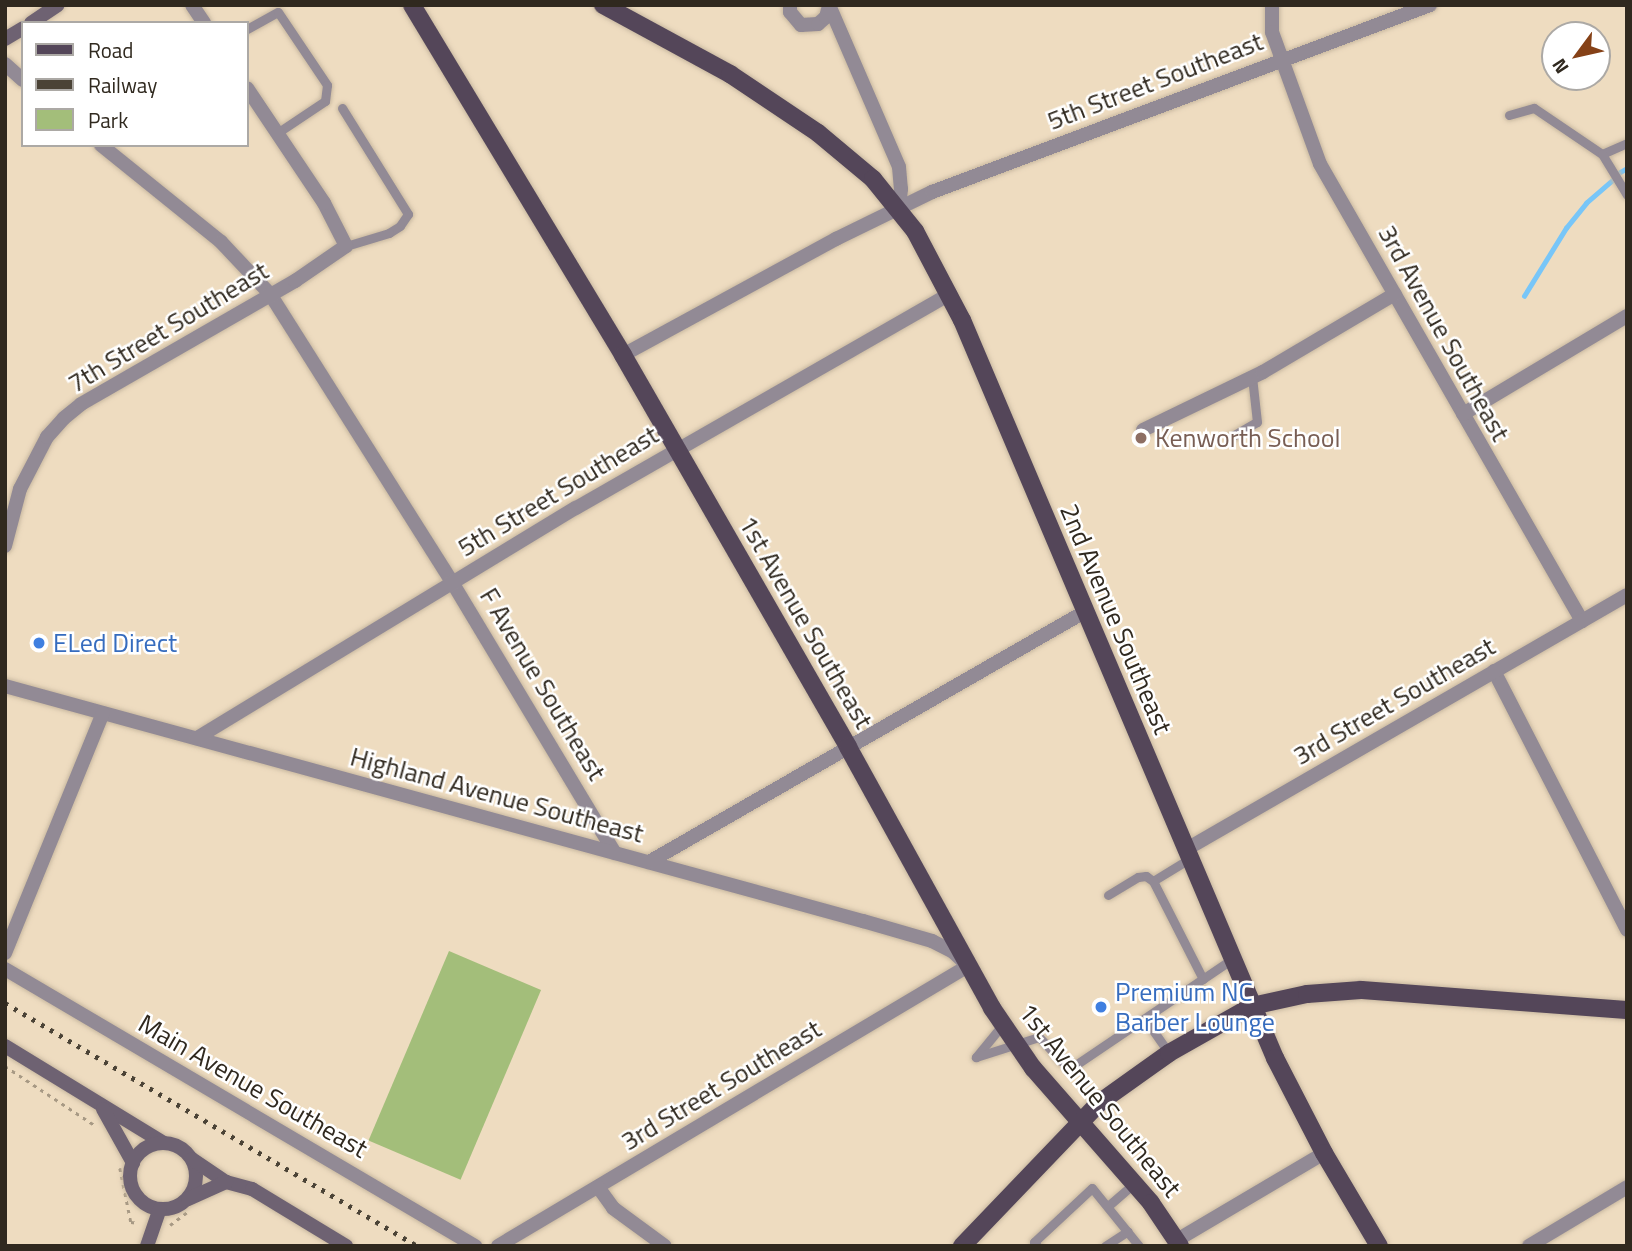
<!DOCTYPE html>
<html>
<head>
<meta charset="utf-8">
<style>
  body { margin:0 }
  #map { position:relative; width:1632px; height:1251px; overflow:hidden; background:#eedcc0; font-family:"Titillium Web",sans-serif }
  div>[style] { position:absolute }
  [style*='--x'] { left:calc(var(--x)*1px); top:calc(var(--y)*1px); width:calc(var(--w)*1px); rotate:calc(var(--a)*1deg) }
  .green>* { inset:0; background:#a3be7a; transform-origin:0 0 }
  .stream>* { height:4.5px; margin:-2.25px; padding:0 2.25px; transform-origin:2.25px; border-radius:2.25px; background:#78c6f8 }
  .path>* { height:2.5px; margin-top:-1.25px; transform-origin:0; background:repeating-linear-gradient(90deg,#a79984 0 3.5px,transparent 0 8.5px) }
  .roads { filter:drop-shadow(0 0 2px #c8b8a0) drop-shadow(0 0 2px #c8b8a0) }
  .lane>* { height:9px; margin:-4.5px; padding:0 4.5px; transform-origin:4.5px; border-radius:4.5px; background:#928a95 }
  .street>* { height:14px; margin:-7px; padding:0 7px; transform-origin:7px; border-radius:7px; background:#928a95 }
  .secondary>* { height:14px; margin:-7px; padding:0 7px; transform-origin:7px; border-radius:7px; background:#6e6272 }
  .secondary>.ring { margin:-7px; padding:0; box-sizing:content-box; background:none; border:14px solid #6e6272; border-radius:50% }
  .primary>* { height:18px; margin:-9px; padding:0 9px; transform-origin:9px; border-radius:9px; background:#544659 }
  .rail>* { height:4.5px; margin-top:-2.25px; transform-origin:0; background:repeating-linear-gradient(90deg,#4b4336 0 3.5px,transparent 0 10.5px) }
  .dots>* { width:19px; height:19px; translate:-50% -50%; box-sizing:border-box; border:4px solid #fff; border-radius:50% }
  span { translate:-50% -50%; white-space:nowrap; text-align:center; line-height:1.15; -webkit-text-stroke:5px #fff; paint-order:stroke }
  .street-label { font-size:26px; color:#30291f }
  .education-label { font-size:26px; color:#785e54 }
  .left { translate:0 -50%; text-align:left }
  .shop-label { font-size:26px; color:#366cbe }
  .frame { position:absolute; inset:0; border:7px solid #30291f; pointer-events:none }
  .legend { position:absolute; left:21px; top:21px; width:228px; height:126px; box-sizing:border-box; background:#fff; border:2px solid #aca9a5; margin:0; padding:9px 12px; list-style:none; font-size:21px; color:#30291f }
  .legend li { display:flex; align-items:center; gap:14px; height:35px }
  .legend b { width:35px; border:2px solid #aca9a5 }
  .north { position:absolute; left:1541px; top:21px; width:70px; height:70px; box-sizing:border-box; background:#fff; border:2px solid #aca9a5; border-radius:50%; rotate:237deg; font-size:19px; font-weight:700; line-height:28px; text-align:center; color:#30291f }
  .north::after { content:''; display:block; margin:auto; width:24px; height:32px; background:#854117; clip-path:polygon(50% 0,100% 100%,50% 72%,0 100%) }
</style>
</head>
<body>
<div id="map">
  <div class="green">
    <i style="left:449px;top:951px;width:100px;height:206px;rotate:23deg"></i>
  </div>
  <div class="stream">
    <i style="--x:1617;--y:174;--w:12;--a:-31"></i>
    <i style="--x:1524;--y:296;--w:80;--a:-58.3"></i>
    <i style="--x:1566;--y:228;--w:32;--a:-51"></i>
    <i style="--x:1586;--y:203;--w:37;--a:-41"></i>
  </div>
  <div class="path">
    <i style="--x:5;--y:1066;--w:109;--a:33.4"></i>
    <i style="--x:120;--y:1168;--w:55;--a:78.5"></i>
    <i style="--x:131;--y:1222;--w:8;--a:7"></i>
    <i style="--x:170;--y:1225;--w:21;--a:-37"></i>
  </div>
  <div class="roads">
    <div class="lane">
      <i style="--x:247;--y:29;--w:35;--a:-29"></i>
      <i style="--x:278;--y:12;--w:88;--a:56.1"></i>
      <i style="--x:327;--y:85;--w:16;--a:97"></i>
      <i style="--x:325;--y:101;--w:58;--a:146.3"></i>
      <i style="--x:342;--y:108;--w:125;--a:58.1"></i>
      <i style="--x:408;--y:214;--w:14;--a:124"></i>
      <i style="--x:400;--y:226;--w:13;--a:148"></i>
      <i style="--x:389;--y:233;--w:45;--a:163.2"></i>
      <i style="--x:1509;--y:115;--w:26;--a:-16"></i>
      <i style="--x:1534;--y:108;--w:82;--a:34.1"></i>
      <i style="--x:1627;--y:143;--w:27;--a:156"></i>
      <i style="--x:1602;--y:154;--w:48;--a:58.6"></i>
      <i style="--x:1229;--y:438;--w:32;--a:-30"></i>
      <i style="--x:1257;--y:422;--w:45;--a:-96.3"></i>
      <i style="--x:1153;--y:881;--w:42;--a:-31.4"></i>
      <i style="--x:1108;--y:895;--w:35;--a:-31"></i>
      <i style="--x:1138;--y:877;--w:8;--a:-7"></i>
      <i style="--x:1146;--y:876;--w:9;--a:36"></i>
      <i style="--x:1153;--y:881;--w:110;--a:63"></i>
      <i style="--x:1145;--y:1019;--w:42;--a:54.8"></i>
      <i style="--x:1003;--y:1024;--w:43;--a:129.3"></i>
      <i style="--x:976;--y:1057;--w:66;--a:-17.6"></i>
      <i style="--x:1039;--y:1037;--w:33;--a:47"></i>
      <i style="--x:1061;--y:1061;--w:14;--a:21"></i>
      <i style="--x:1074;--y:1066;--w:191;--a:-34.1"></i>
      <i style="--x:1108;--y:1206;--w:35;--a:-41"></i>
      <i style="--x:1037;--y:1246;--w:5;--a:-127"></i>
      <i style="--x:1034;--y:1242;--w:79;--a:-43"></i>
      <i style="--x:1092;--y:1188;--w:75;--a:51"></i>
      <i style="--x:1105;--y:1246;--w:27;--a:-33"></i>
    </div>
    <div class="street">
      <i style="--x:192;--y:5;--w:22;--a:56"></i>
      <i style="--x:790;--y:5;--w:7;--a:90"></i>
      <i style="--x:790;--y:12;--w:17;--a:50"></i>
      <i style="--x:801;--y:25;--w:17;--a:-3"></i>
      <i style="--x:818;--y:24;--w:11;--a:-41"></i>
      <i style="--x:826;--y:17;--w:11;--a:-75"></i>
      <i style="--x:829;--y:5;--w:176;--a:66.6"></i>
      <i style="--x:899;--y:167;--w:22;--a:85"></i>
      <i style="--x:901;--y:189;--w:19;--a:96"></i>
      <i style="--x:1272;--y:5;--w:27;--a:90"></i>
      <i style="--x:1272;--y:32;--w:140;--a:70"></i>
      <i style="--x:1320;--y:164;--w:527;--a:60.17"></i>
      <i style="--x:5;--y:64;--w:24;--a:42"></i>
      <i style="--x:101;--y:145;--w:154;--a:38.9"></i>
      <i style="--x:221;--y:242;--w:71;--a:46.7"></i>
      <i style="--x:270;--y:294;--w:341;--a:57.7"></i>
      <i style="--x:452;--y:582;--w:316;--a:59"></i>
      <i style="--x:623;--y:355;--w:243;--a:-28.6"></i>
      <i style="--x:836;--y:239;--w:107;--a:-26.1"></i>
      <i style="--x:932;--y:192;--w:532;--a:-20.58"></i>
      <i style="--x:1463;--y:414;--w:191;--a:-30.9"></i>
      <i style="--x:1143;--y:430;--w:133;--a:-25.8"></i>
      <i style="--x:1263;--y:372;--w:153;--a:-30.6"></i>
      <i style="--x:5;--y:546;--w:59;--a:-75.3"></i>
      <i style="--x:20;--y:489;--w:59;--a:-62.6"></i>
      <i style="--x:47;--y:437;--w:25;--a:-48"></i>
      <i style="--x:64;--y:418;--w:22;--a:-39"></i>
      <i style="--x:81;--y:404;--w:247;--a:-29.9"></i>
      <i style="--x:295;--y:281;--w:62;--a:-34.5"></i>
      <i style="--x:346;--y:246;--w:48;--a:-117.1"></i>
      <i style="--x:324;--y:203;--w:138;--a:-123.8"></i>
      <i style="--x:1494;--y:671;--w:291;--a:62.8"></i>
      <i style="--x:5;--y:686;--w:890;--a:15.32"></i>
      <i style="--x:863;--y:921;--w:72;--a:16.2"></i>
      <i style="--x:932;--y:941;--w:22;--a:27"></i>
      <i style="--x:952;--y:951;--w:22;--a:43"></i>
      <i style="--x:968;--y:966;--w:547;--a:149.22"></i>
      <i style="--x:197;--y:738;--w:443;--a:-31.3"></i>
      <i style="--x:576;--y:508;--w:431;--a:-29.8"></i>
      <i style="--x:1185;--y:850;--w:510;--a:-29.98"></i>
      <i style="--x:649;--y:862;--w:504;--a:-29.87"></i>
      <i style="--x:5;--y:953;--w:259;--a:-67.8"></i>
      <i style="--x:5;--y:969;--w:546;--a:30.51"></i>
      <i style="--x:598;--y:1187;--w:26;--a:54"></i>
      <i style="--x:613;--y:1208;--w:64;--a:36.2"></i>
      <i style="--x:1177;--y:1240;--w:171;--a:-30.6"></i>
      <i style="--x:1529;--y:1246;--w:114;--a:-31"></i>
    </div>
    <div class="secondary">
      <i style="--x:31;--y:23;--w:32;--a:-34"></i>
      <i style="--x:5;--y:39;--w:21;--a:-31"></i>
      <i style="--x:5;--y:1046;--w:186;--a:31.4"></i>
      <i style="--x:103;--y:1109;--w:62;--a:60.9"></i>
      <i class="ring" style="left:130px;top:1143px;width:52px;height:52px"></i>
      <i style="--x:192;--y:1159;--w:41;--a:34.1"></i>
      <i style="--x:226;--y:1182;--w:27;--a:15"></i>
      <i style="--x:252;--y:1189;--w:110;--a:31.2"></i>
      <i style="--x:188;--y:1199;--w:42;--a:-24.1"></i>
      <i style="--x:147;--y:1246;--w:39;--a:-71"></i>
    </div>
    <div class="primary">
      <i style="--x:412;--y:5;--w:409;--a:58.9"></i>
      <i style="--x:623;--y:355;--w:452;--a:60.1"></i>
      <i style="--x:848;--y:747;--w:298;--a:61.1"></i>
      <i style="--x:992;--y:1008;--w:73;--a:55.7"></i>
      <i style="--x:1033;--y:1068;--w:179;--a:48.8"></i>
      <i style="--x:1151;--y:1203;--w:52;--a:56"></i>
      <i style="--x:603;--y:5;--w:145;--a:28.5"></i>
      <i style="--x:730;--y:74;--w:106;--a:33.8"></i>
      <i style="--x:818;--y:133;--w:72;--a:39.9"></i>
      <i style="--x:873;--y:179;--w:67;--a:51.1"></i>
      <i style="--x:915;--y:231;--w:101;--a:62.2"></i>
      <i style="--x:962;--y:320;--w:802;--a:67.02"></i>
      <i style="--x:1275;--y:1058;--w:107;--a:62.7"></i>
      <i style="--x:1324;--y:1153;--w:108;--a:59.4"></i>
      <i style="--x:962;--y:1246;--w:198;--a:-46.2"></i>
      <i style="--x:1099;--y:1103;--w:86;--a:-35.5"></i>
      <i style="--x:1169;--y:1053;--w:95;--a:-29.5"></i>
      <i style="--x:1252;--y:1006;--w:56;--a:-12.3"></i>
      <i style="--x:1307;--y:994;--w:54;--a:-4.2"></i>
      <i style="--x:1361;--y:990;--w:267;--a:4.3"></i>
    </div>
  </div>
  <div class="rail">
    <i style="--x:5;--y:1003;--w:478;--a:30.5"></i>
  </div>
  <div class="dots">
    <i style="left:1141px;top:438px;background:#8d6e63"></i>
    <i style="left:39px;top:643px;background:#3f7fe0"></i>
    <i style="left:1101px;top:1007px;background:#3f7fe0"></i>
  </div>
  <div class="street-label">
    <span style="left:1155px;top:81px;rotate:-21deg">5th Street Southeast</span>
    <span style="left:168px;top:327px;rotate:-31deg">7th Street Southeast</span>
    <span style="left:1444px;top:333px;rotate:61deg">3rd Avenue Southeast</span>
    <span style="left:558px;top:491px;rotate:-31deg">5th Street Southeast</span>
    <span style="left:1116px;top:619px;rotate:67deg">2nd Avenue Southeast</span>
    <span style="left:806px;top:622px;rotate:60deg">1st Avenue Southeast</span>
    <span style="left:543px;top:684px;rotate:59deg">F Avenue Southeast</span>
    <span style="left:1394px;top:701px;rotate:-30deg">3rd Street Southeast</span>
    <span style="left:497px;top:795px;rotate:15deg">Highland Avenue Southeast</span>
    <span style="left:721px;top:1085px;rotate:-31deg">3rd Street Southeast</span>
    <span style="left:253px;top:1086px;rotate:30deg">Main Avenue Southeast</span>
    <span style="left:1100px;top:1100px;rotate:51deg">1st Avenue Southeast</span>
  </div>
  <div class="education-label">
    <span class="left" style="left:1155px;top:438px">Kenworth School</span>
  </div>
  <div class="shop-label">
    <span class="left" style="left:53px;top:643px">ELed Direct</span>
    <span class="left" style="left:1115px;top:1007px">Premium NC<br>Barber Lounge</span>
  </div>
  <div class="frame"></div>
  <ul class="legend">
  <li><b style="height:9px;background:#544659"></b>Road</li>
  <li><b style="height:9px;background:#4b4336"></b>Railway</li>
  <li><b style="height:19px;background:#a3be7a"></b>Park</li>
  </ul>
  <div class="north">N</div>
</div>
</body>
</html>
